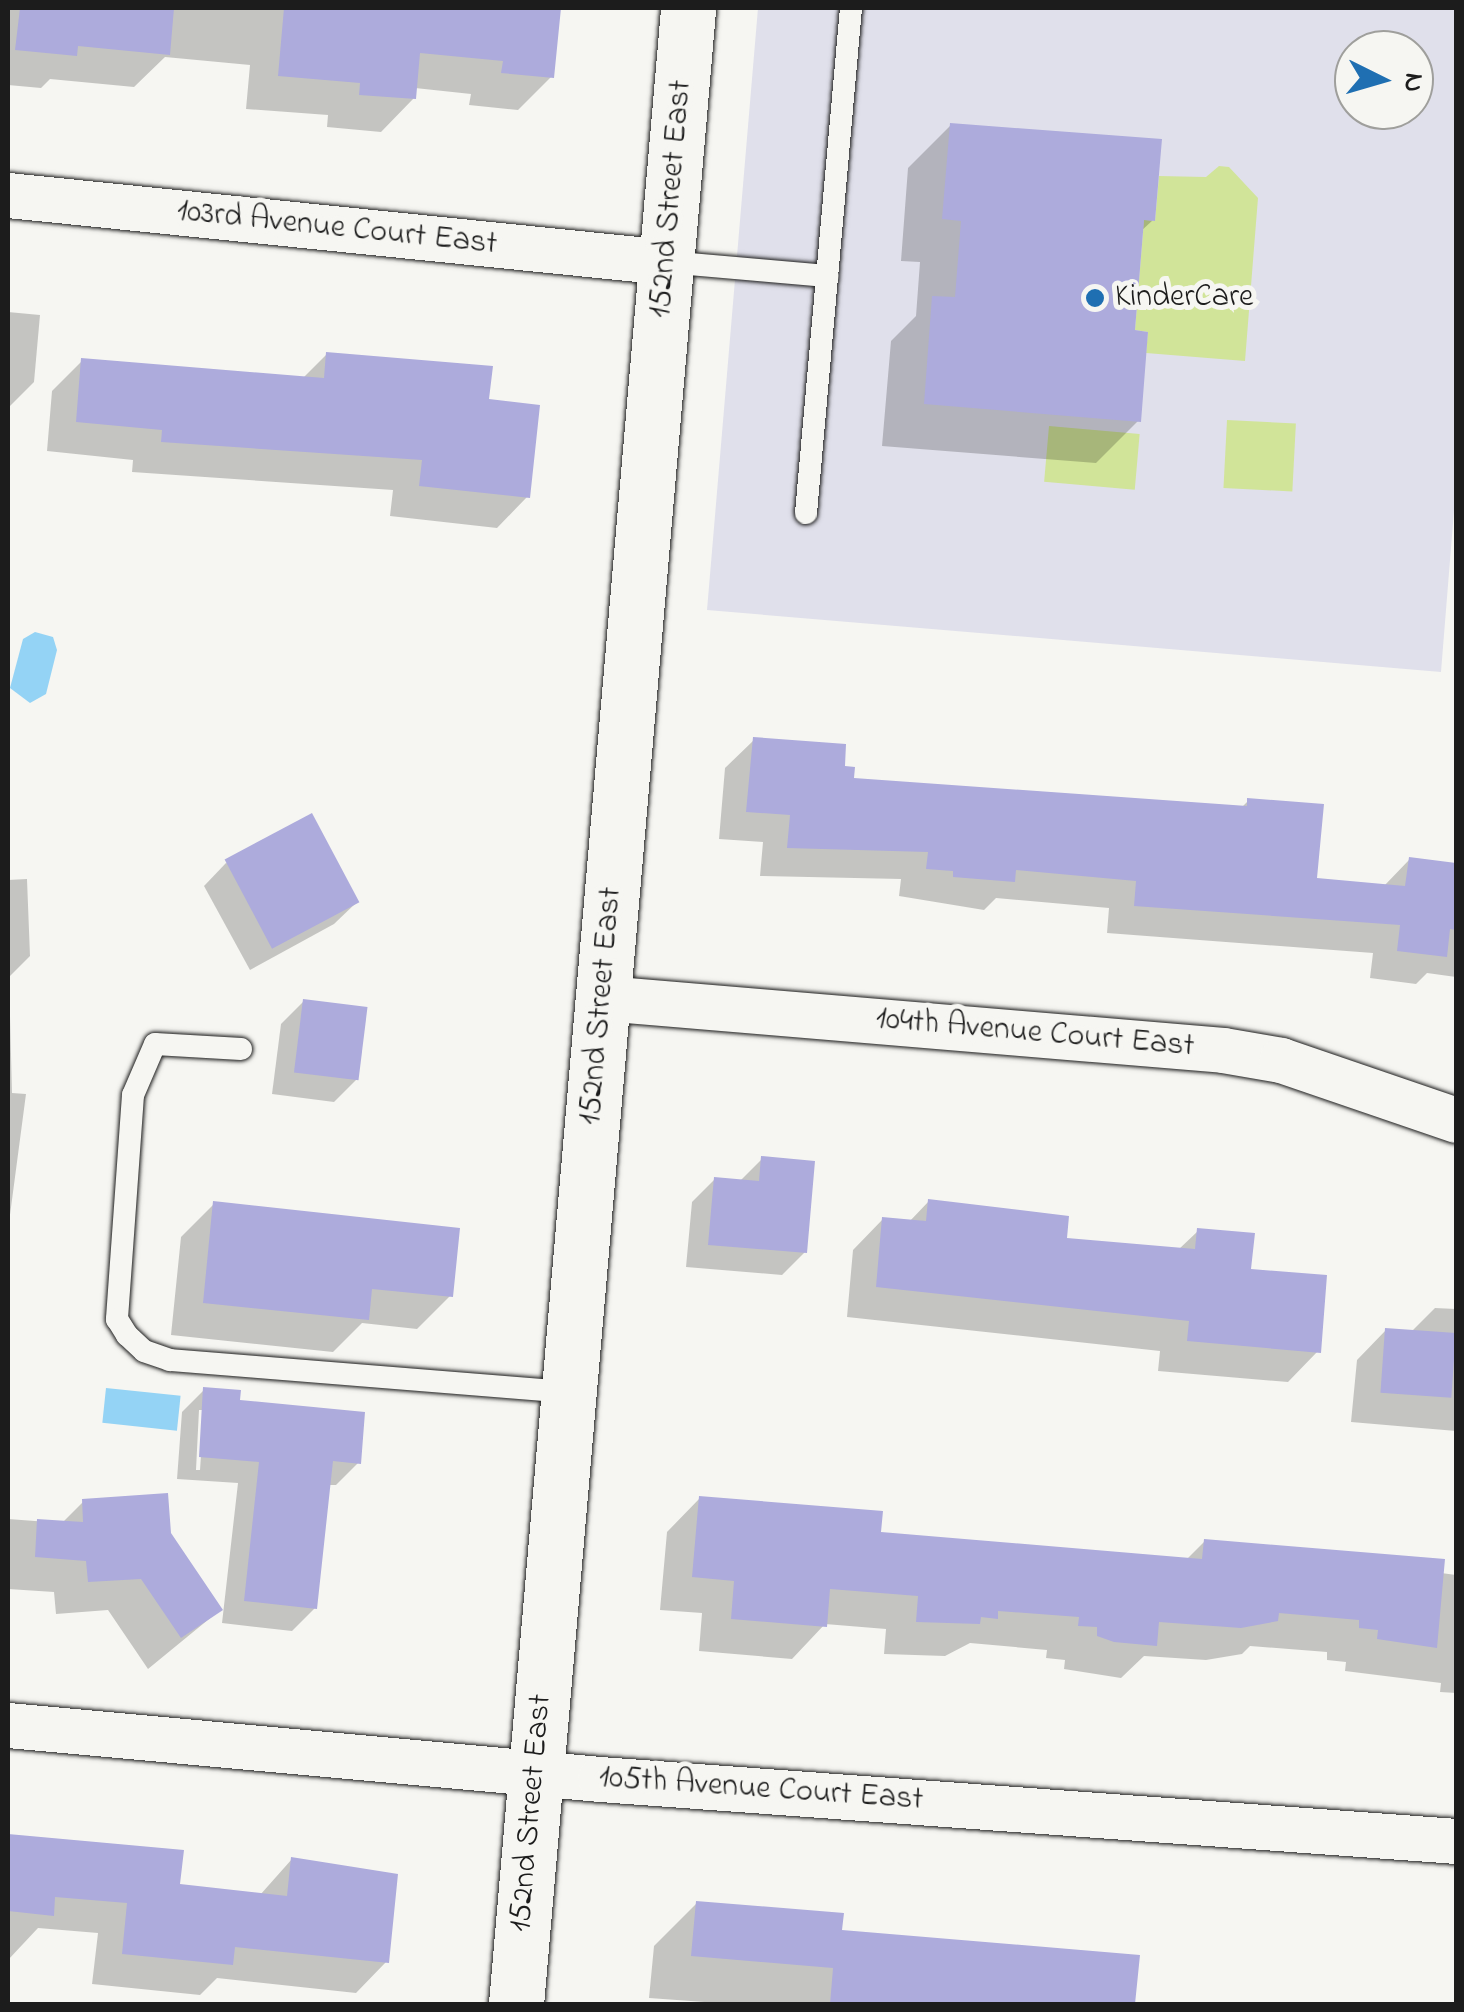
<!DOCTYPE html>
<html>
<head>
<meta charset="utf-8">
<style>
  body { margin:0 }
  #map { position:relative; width:1464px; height:2012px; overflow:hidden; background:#f6f6f2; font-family:"Indie Flower",sans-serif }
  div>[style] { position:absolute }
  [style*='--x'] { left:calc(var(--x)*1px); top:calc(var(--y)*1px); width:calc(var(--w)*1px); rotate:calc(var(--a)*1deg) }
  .built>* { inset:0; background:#e0e0eb }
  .green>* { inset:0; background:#d1e499; transform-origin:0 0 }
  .water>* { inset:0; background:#94d3f5; transform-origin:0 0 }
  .shadow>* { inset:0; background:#0003 }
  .building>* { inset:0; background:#adabdc; transform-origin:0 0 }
  .roads { filter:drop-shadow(0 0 2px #1c1c1c) drop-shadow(0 0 2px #1c1c1c) }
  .service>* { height:22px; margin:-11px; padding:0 11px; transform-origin:11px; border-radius:11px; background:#f6f6f2 }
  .minor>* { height:45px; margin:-22.5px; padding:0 22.5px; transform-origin:22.5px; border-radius:22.5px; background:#f6f6f2 }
  .secondary>* { height:55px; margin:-27.5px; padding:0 27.5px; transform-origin:27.5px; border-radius:27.5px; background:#f6f6f2 }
  .dots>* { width:28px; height:28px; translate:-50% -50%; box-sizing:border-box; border:5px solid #f6f6f2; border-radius:50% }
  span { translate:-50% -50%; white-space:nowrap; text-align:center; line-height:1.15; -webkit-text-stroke:10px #f6f6f2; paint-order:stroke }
  .street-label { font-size:32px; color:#1c1c1c }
  .poi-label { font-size:32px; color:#1c1c1c }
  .left { translate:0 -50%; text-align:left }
  .frame { position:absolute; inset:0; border:10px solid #1c1c1c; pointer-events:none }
  .north { position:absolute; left:1334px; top:30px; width:100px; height:100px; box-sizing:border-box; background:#f6f6f2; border:2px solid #9f9f9c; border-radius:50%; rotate:95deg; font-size:28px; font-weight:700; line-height:40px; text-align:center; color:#1c1c1c }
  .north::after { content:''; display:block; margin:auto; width:35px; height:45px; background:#1f6fb2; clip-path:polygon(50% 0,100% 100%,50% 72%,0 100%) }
</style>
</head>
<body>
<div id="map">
  <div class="built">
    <i style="clip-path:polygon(evenodd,758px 8px,1456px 8px,1456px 486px,1441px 672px,707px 610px,758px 8px,1354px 50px,1414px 50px,1414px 110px,1354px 110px,1354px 50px)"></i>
  </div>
  <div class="green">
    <i style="clip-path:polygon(1219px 166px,1229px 167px,1258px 198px,1245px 361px,1146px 353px,1148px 332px,1135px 330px,1144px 220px,1155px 221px,1159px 176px,1206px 177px)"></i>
    <i style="left:1227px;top:420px;width:69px;height:68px;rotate:3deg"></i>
    <i style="left:1049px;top:426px;width:91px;height:56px;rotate:5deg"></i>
  </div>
  <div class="water">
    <i style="clip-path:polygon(35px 632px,53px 637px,57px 650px,46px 694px,30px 703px,10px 688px,23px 639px)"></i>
    <i style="left:106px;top:1388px;width:75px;height:35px;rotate:6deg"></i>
  </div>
  <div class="shadow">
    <i style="clip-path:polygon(8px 8px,559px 8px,551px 77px,518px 110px,469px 105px,471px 94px,415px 88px,414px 98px,381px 132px,327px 127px,328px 115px,246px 109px,250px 65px,165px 57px,134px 87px,50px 79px,41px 88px,8px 85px)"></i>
    <i style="clip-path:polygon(951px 125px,1153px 220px,1140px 232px,1132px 333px,1138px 421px,1096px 463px,882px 446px,891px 341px,916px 316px,920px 262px,901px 261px,908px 168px)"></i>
    <i style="clip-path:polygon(8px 312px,40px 315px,34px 382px,8px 408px)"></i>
    <i style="clip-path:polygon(327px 354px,486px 401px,527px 497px,497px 528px,390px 516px,393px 490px,132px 472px,133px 460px,47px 451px,52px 391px,82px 361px,302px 379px)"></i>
    <i style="clip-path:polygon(754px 740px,842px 769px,851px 780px,1241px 808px,1248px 801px,1315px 881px,1383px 887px,1409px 860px,1456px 866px,1456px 977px,1427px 973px,1416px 984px,1370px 978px,1373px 953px,1107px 933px,1109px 908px,996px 898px,984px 910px,899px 896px,901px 879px,760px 876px,763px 842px,719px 839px,725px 768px)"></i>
    <i style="clip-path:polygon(226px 863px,357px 902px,334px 924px,250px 970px,204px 886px)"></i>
    <i style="clip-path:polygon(27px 879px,30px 956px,9px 977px,12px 1093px,26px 1094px,8px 1230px,8px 880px)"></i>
    <i style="clip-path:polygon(304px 1001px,357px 1079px,334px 1102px,272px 1094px,281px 1024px)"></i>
    <i style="clip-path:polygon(762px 1159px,805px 1252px,782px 1275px,686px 1267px,692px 1202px,714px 1180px,739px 1182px)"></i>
    <i style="clip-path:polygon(929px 1201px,1064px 1241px,1178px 1250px,1198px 1231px,1249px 1271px,1318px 1351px,1288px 1382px,1158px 1371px,1160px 1351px,847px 1317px,853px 1250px,883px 1219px,909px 1222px)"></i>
    <i style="clip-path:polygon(214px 1204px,450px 1296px,417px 1329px,362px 1323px,333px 1352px,171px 1335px,181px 1237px)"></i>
    <i style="clip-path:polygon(1435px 1308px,1456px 1309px,1456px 1431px,1351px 1422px,1357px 1360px,1386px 1330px,1411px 1332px)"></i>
    <i style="clip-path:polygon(evenodd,204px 1390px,358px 1463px,336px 1485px,328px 1485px,315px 1608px,292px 1631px,222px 1623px,238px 1483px,177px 1479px,182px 1412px,204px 1390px,199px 1410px,204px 1410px,200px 1470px,196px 1470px,199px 1410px)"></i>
    <i style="clip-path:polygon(700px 1498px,878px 1535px,1186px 1560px,1205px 1541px,1456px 1575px,1456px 1693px,1440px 1692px,1441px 1683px,1345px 1671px,1346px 1662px,1327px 1660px,1327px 1652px,1250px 1646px,1242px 1654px,1206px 1660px,1144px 1656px,1121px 1678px,1064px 1669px,1065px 1660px,1046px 1658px,1047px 1650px,970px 1643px,945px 1656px,884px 1654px,886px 1629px,825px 1624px,792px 1659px,699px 1651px,702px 1613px,660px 1610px,667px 1532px)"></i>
    <i style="clip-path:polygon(83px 1502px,168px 1534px,220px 1610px,148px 1669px,108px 1610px,56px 1614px,54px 1592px,8px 1589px,8px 1519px,62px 1523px)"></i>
    <i style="clip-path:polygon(8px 1836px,181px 1853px,177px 1887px,260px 1895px,292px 1859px,386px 1962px,356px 1993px,217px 1978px,200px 1995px,92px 1984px,98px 1933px,38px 1928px,8px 1960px)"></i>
    <i style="clip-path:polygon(697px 1903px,839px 1933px,1137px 1957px,1133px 2004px,732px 2004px,649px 1998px,654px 1946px)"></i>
  </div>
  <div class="building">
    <i style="clip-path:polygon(20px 8px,174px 8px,170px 55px,78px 46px,77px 56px,15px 50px)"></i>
    <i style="clip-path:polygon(284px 8px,561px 8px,554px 78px,501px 73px,503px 61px,420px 53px,416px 99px,359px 95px,360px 83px,278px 76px)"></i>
    <i style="clip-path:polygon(950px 123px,1162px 139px,1155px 221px,1144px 220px,1135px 330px,1148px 332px,1141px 422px,924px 404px,932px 296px,955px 297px,961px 221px,942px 219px)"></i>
    <i style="clip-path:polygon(326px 352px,493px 366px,489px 399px,540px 405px,530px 498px,419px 486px,422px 460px,161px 442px,162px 430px,76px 422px,81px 358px,324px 378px)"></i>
    <i style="clip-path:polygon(753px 737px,846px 744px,845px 766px,855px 767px,854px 778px,1247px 806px,1247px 798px,1324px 804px,1317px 878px,1405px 886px,1409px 857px,1456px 863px,1456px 930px,1450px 929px,1447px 957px,1397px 951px,1400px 925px,1134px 906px,1136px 881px,1016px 870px,1015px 882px,953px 877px,953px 871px,926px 869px,928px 852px,787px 848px,790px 815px,746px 812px)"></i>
    <i style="left:312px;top:813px;width:101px;height:99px;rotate:62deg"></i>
    <i style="left:303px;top:999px;width:65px;height:74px;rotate:7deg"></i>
    <i style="clip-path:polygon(761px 1156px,815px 1161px,807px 1253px,708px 1245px,714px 1177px,759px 1181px)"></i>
    <i style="clip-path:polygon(928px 1199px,1069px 1216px,1067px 1238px,1195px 1249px,1197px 1228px,1255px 1233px,1251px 1269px,1327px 1275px,1321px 1353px,1187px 1341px,1189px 1321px,876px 1287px,882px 1217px,926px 1221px)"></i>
    <i style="clip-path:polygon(213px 1201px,460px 1228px,453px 1297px,372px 1289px,369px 1320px,203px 1303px)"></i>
    <i style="left:1385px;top:1328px;width:71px;height:65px;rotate:4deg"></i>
    <i style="clip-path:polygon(203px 1387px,241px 1390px,240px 1400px,365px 1412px,361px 1464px,333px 1461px,317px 1609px,244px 1601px,259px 1462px,199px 1457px)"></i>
    <i style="clip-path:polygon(168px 1493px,171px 1533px,223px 1610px,181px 1638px,141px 1579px,88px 1582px,86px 1561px,35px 1557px,37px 1519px,83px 1522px,82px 1499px)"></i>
    <i style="clip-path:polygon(699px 1496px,883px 1511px,881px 1532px,1202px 1559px,1204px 1539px,1445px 1559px,1437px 1648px,1377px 1639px,1378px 1630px,1359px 1628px,1359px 1620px,1279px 1613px,1278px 1621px,1241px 1628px,1159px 1622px,1157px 1646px,1114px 1642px,1097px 1636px,1097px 1627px,1078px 1626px,1079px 1617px,998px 1611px,998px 1619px,981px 1617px,980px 1624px,916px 1622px,918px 1596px,830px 1589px,827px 1627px,731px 1619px,734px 1581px,692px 1577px)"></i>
    <i style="clip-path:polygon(8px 1834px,184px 1850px,180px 1884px,287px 1896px,291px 1857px,398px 1874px,389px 1963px,235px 1947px,233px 1965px,122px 1954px,127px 1903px,55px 1897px,54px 1916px,8px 1911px)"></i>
    <i style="clip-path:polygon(696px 1901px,844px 1913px,842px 1930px,1140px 1955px,1135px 2004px,830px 2004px,833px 1968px,691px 1956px)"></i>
  </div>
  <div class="roads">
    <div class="service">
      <i style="--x:666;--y:262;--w:162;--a:5"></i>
      <i style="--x:806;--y:513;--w:507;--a:-84.91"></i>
      <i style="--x:241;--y:1049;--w:86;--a:-176.7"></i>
      <i style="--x:155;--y:1044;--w:56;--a:113.3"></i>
      <i style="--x:133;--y:1095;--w:225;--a:94.1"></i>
      <i style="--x:117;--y:1319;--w:19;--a:58"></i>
      <i style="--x:127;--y:1335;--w:23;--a:43"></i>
      <i style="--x:144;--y:1351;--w:28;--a:19"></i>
      <i style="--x:170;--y:1360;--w:399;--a:4.6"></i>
    </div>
    <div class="minor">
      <i style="--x:8;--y:195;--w:661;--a:5.81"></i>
      <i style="--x:603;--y:998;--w:622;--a:4.79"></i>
      <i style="--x:1223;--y:1050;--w:59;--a:9.8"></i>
      <i style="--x:1281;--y:1060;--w:185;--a:18.9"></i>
      <i style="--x:8;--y:1725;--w:594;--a:5.21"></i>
      <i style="--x:600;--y:1779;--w:858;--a:4.14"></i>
    </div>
    <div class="secondary">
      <i style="--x:516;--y:2004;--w:2003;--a:-85.07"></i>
    </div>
  </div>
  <div class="dots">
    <i style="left:1095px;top:298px;background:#1f6fb2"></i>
  </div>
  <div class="street-label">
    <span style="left:672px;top:199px;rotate:-85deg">152nd Street East</span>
    <span style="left:337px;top:229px;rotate:6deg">103rd Avenue Court East</span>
    <span style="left:602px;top:1006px;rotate:-85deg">152nd Street East</span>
    <span style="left:1035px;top:1034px;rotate:5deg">104th Avenue Court East</span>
    <span style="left:761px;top:1790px;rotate:4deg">105th Avenue Court East</span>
    <span style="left:532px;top:1813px;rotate:-85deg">152nd Street East</span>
  </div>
  <div class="poi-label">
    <span class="left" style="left:1115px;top:298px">KinderCare</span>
  </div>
  <div class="frame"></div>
  <div class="north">N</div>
</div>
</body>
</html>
